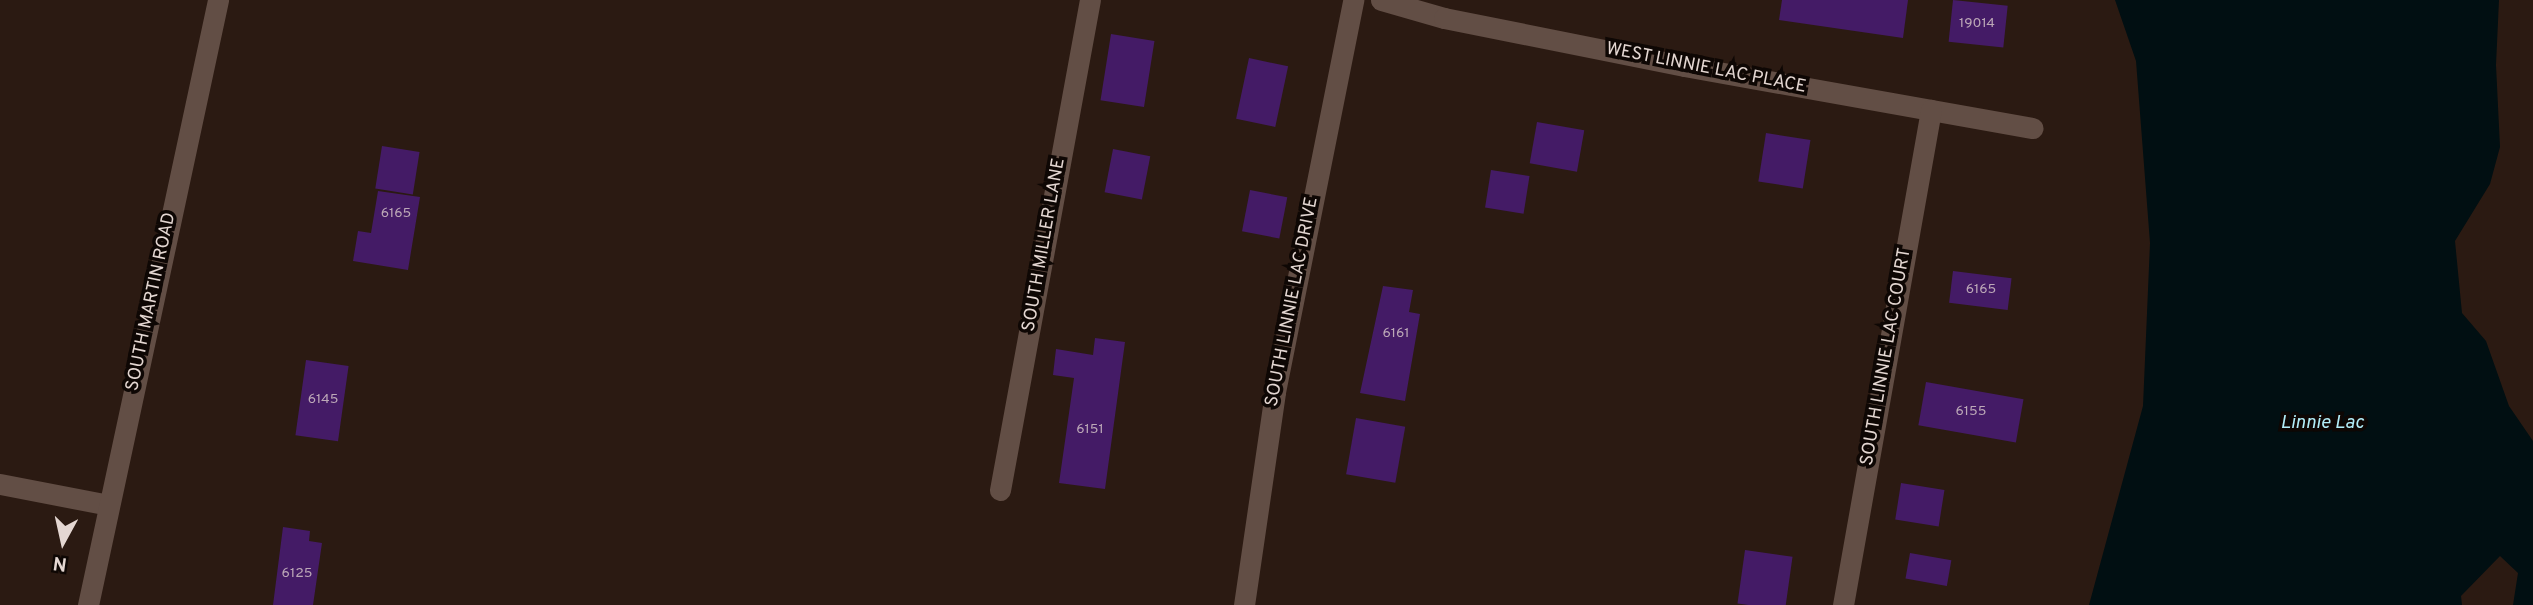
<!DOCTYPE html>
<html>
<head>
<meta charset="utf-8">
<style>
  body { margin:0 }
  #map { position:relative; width:2533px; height:605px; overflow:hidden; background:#2b1a12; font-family:Overpass,sans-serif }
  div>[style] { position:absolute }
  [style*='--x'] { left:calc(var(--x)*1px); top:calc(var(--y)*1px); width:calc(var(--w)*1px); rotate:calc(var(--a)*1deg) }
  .water>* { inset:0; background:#010f12 }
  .building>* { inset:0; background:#441b66; transform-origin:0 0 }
  .minor>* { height:21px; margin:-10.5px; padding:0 10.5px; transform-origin:10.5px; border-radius:10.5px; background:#624e45 }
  span { translate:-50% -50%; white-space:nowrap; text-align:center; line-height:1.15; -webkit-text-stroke:7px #0e0704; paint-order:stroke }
  .number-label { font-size:14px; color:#bca8b7 }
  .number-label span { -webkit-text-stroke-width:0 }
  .street-label { font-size:18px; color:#e4d7d2 }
  .water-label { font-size:19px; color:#b2eef9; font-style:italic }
  .north { position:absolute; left:28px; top:507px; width:70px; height:70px; -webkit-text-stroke:5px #0e0704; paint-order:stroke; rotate:188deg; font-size:19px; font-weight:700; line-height:28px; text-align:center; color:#e4d7d2 }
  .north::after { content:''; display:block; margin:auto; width:24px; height:32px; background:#e4d7d2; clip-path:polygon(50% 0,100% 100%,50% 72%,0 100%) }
</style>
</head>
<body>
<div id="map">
  <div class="water">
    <i style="clip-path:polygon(2115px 0,2499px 0,2496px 65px,2500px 147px,2490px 184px,2455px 241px,2462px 313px,2486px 341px,2509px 406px,2533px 441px,2533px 605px,2513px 605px,2518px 573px,2500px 556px,2461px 596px,2462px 605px,2089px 605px,2143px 406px,2150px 243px,2136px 61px)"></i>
  </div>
  <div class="building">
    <i style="clip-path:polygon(1782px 0,1908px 0,1903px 38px,1779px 20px)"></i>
    <i style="left:1953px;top:0;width:55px;height:42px;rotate:6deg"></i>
    <i style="left:1111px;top:34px;width:44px;height:67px;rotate:9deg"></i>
    <i style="left:1249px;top:58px;width:40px;height:62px;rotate:12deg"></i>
    <i style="left:1537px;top:122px;width:48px;height:42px;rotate:10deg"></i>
    <i style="left:1766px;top:133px;width:45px;height:49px;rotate:9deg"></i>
    <i style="left:382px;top:146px;width:38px;height:43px;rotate:9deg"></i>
    <i style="left:1113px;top:149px;width:38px;height:44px;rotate:11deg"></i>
    <i style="left:1491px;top:170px;width:39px;height:38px;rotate:9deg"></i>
    <i style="left:1250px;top:190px;width:38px;height:42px;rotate:11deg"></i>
    <i style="clip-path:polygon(378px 191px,420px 197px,408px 270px,353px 261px,358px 231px,371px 233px)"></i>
    <i style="left:1953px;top:271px;width:59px;height:32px;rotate:7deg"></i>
    <i style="clip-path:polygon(1383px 286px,1413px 290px,1409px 312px,1420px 314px,1405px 401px,1360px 393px)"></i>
    <i style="clip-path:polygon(1095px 338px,1125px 342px,1105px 489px,1059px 483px,1074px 378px,1053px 375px,1056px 349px,1093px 355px)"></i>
    <i style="left:306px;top:360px;width:43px;height:76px;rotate:8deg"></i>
    <i style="left:1926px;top:382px;width:99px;height:44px;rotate:10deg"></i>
    <i style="left:1356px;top:418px;width:50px;height:57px;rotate:10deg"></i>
    <i style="left:1901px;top:483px;width:44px;height:37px;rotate:9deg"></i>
    <i style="clip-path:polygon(283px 527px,310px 531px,309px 541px,322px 543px,313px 605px,273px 605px)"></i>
    <i style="left:1745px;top:550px;width:48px;height:54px;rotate:8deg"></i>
    <i style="left:1910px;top:553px;width:42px;height:26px;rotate:10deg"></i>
  </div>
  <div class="minor">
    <i style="--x:1381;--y:0;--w:66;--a:15.9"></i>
    <i style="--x:1444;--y:18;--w:245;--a:11.3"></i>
    <i style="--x:1684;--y:66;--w:354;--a:10.1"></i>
    <i style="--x:0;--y:484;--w:111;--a:10.9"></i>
    <i style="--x:1000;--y:490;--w:498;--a:-79.6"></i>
    <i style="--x:88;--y:605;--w:619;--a:-77.87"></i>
    <i style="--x:1244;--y:605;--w:215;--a:-81.7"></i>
    <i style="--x:1275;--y:392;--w:400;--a:-78.7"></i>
    <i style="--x:1843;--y:605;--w:503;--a:-79.92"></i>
  </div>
  <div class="number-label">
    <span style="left:1977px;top:24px">19014</span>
    <span style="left:396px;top:214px">6165</span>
    <span style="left:1981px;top:290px">6165</span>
    <span style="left:1396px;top:334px">6161</span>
    <span style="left:323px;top:400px">6145</span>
    <span style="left:1971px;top:412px">6155</span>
    <span style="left:1090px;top:430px">6151</span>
    <span style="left:297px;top:574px">6125</span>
  </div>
  <div class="street-label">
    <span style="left:1706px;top:69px;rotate:11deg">WEST LINNIE LAC PLACE</span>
    <span style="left:1045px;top:245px;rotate:-80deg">SOUTH MILLER LANE</span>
    <span style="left:152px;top:302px;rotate:-78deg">SOUTH MARTIN ROAD</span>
    <span style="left:1293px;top:302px;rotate:-79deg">SOUTH LINNIE LAC DRIVE</span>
    <span style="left:1887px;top:357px;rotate:-80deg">SOUTH LINNIE LAC COURT</span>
  </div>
  <div class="water-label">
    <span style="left:2322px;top:424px">Linnie Lac</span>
  </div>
  <div class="north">N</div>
</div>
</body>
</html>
